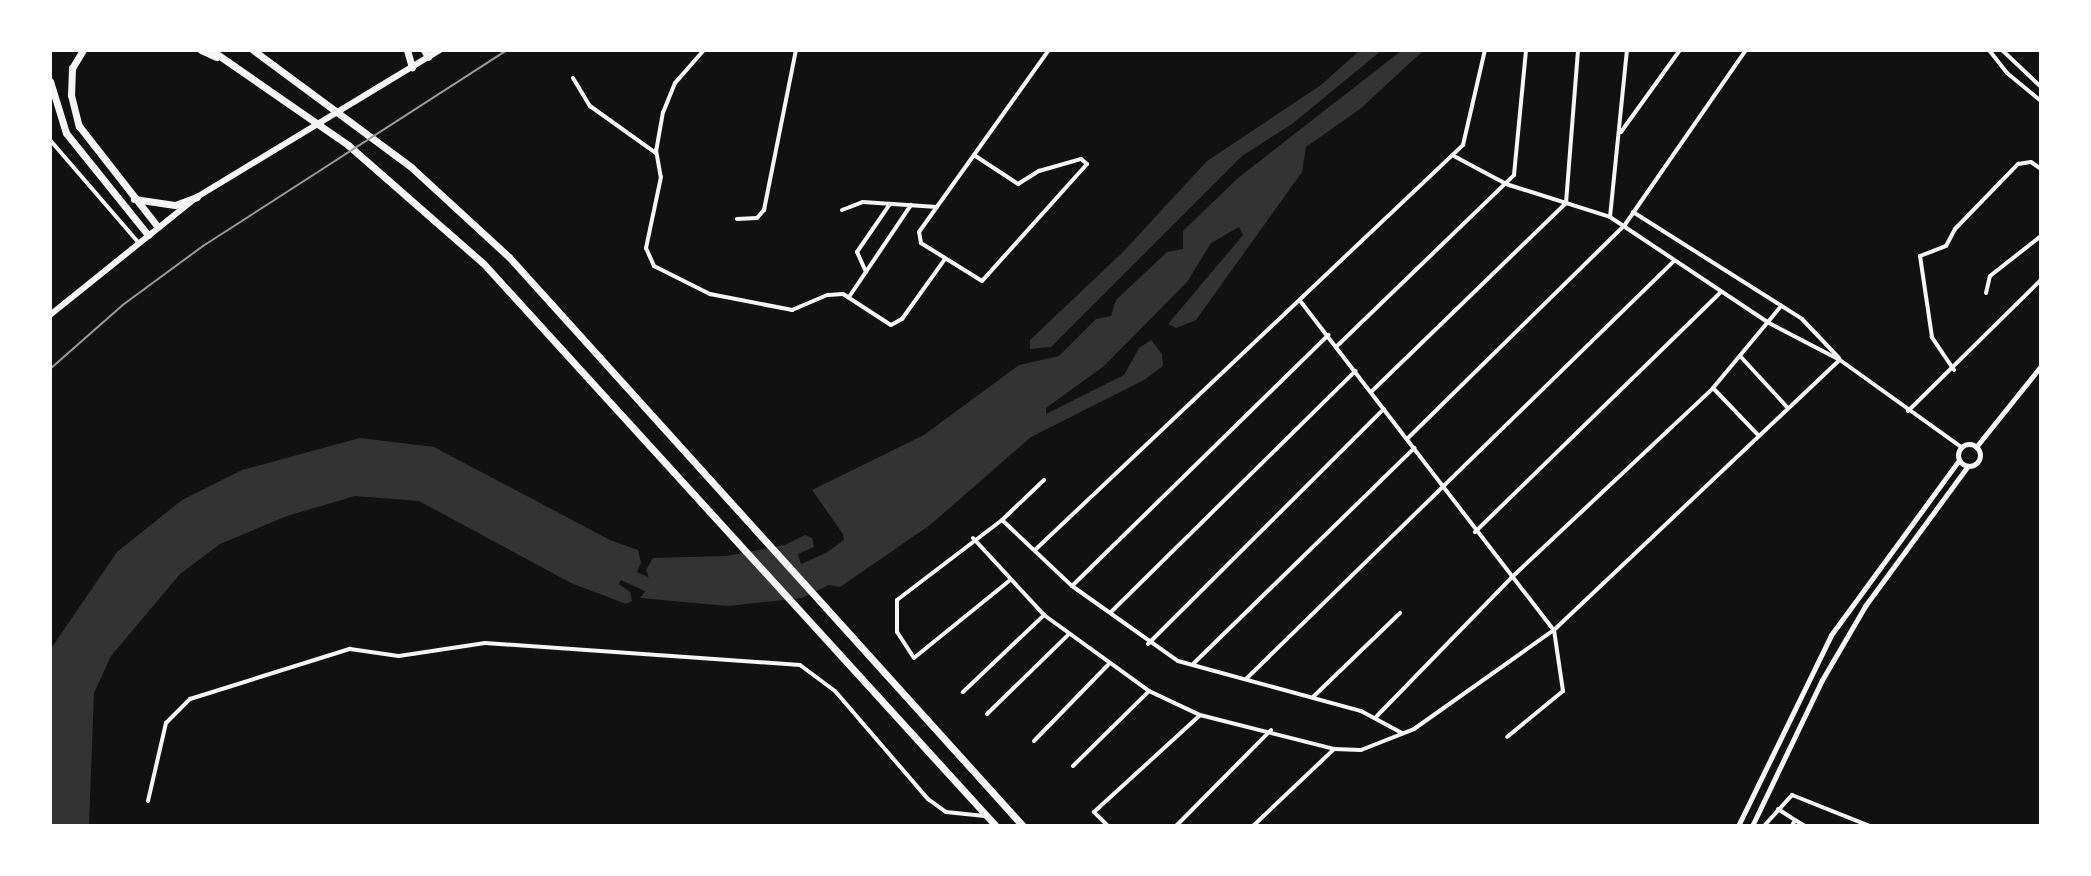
<!DOCTYPE html>
<html>
<head>
<meta charset="utf-8">
<style>
  body { margin:0 }
  #map { position:relative; width:2091px; height:876px; overflow:hidden; background:#111; font-family:"Fira Sans Condensed",sans-serif }
  div>[style] { position:absolute }
  [style*='--x'] { left:calc(var(--x)*1px); top:calc(var(--y)*1px); width:calc(var(--w)*1px); rotate:calc(var(--a)*1deg) }
  .water>* { inset:0; background:#333 }
  .river>* { height:14px; margin:-7px; padding:0 7px; transform-origin:7px; border-radius:7px; background:#333 }
  .minor>* { height:4px; margin:-2px; padding:0 2px; transform-origin:2px; border-radius:2px; background:#f5f5f5 }
  .secondary>* { height:5px; margin:-2.5px; padding:0 2.5px; transform-origin:2.5px; border-radius:2.5px; background:#f5f5f5 }
  .secondary>.ring { margin:-2.5px; padding:0; box-sizing:content-box; background:none; border:5px solid #f5f5f5; border-radius:50% }
  .primary>* { height:6px; margin:-3px; padding:0 3px; transform-origin:3px; border-radius:3px; background:#f5f5f5 }
  .motorway>* { height:7px; margin:-3.5px; padding:0 3.5px; transform-origin:3.5px; border-radius:3.5px; background:#f5f5f5 }
  .rail>* { height:2px; margin:-1px; padding:0 1px; transform-origin:1px; border-radius:1px; background:#9a9a9a }
  span { translate:-50% -50%; white-space:nowrap; text-align:center; line-height:1.15; -webkit-text-stroke:8px #fff; paint-order:stroke }
  .frame { position:absolute; inset:0; border:52px solid #fff; pointer-events:none }
</style>
</head>
<body>
<div id="map">
  <div class="water">
    <i style="clip-path:polygon(1360px 50px,1382px 50px,1292px 124px,1242px 156px,1051px 347px,1030px 349px,1030px 340px,1123px 252px,1207px 161px,1321px 85px)"></i>
    <i style="clip-path:polygon(1424px 50px,1360px 109px,1306px 147px,1302px 172px,1196px 320px,1176px 328px,1168px 324px,1243px 235px,1239px 227px,1211px 243px,1187px 282px,1104px 366px,1046px 408px,1046px 414px,1124px 375px,1139px 348px,1151px 340px,1162px 354px,1163px 366px,1144px 380px,1031px 437px,930px 525px,840px 587px,829px 585px,802px 598px,728px 606px,640px 598px,651px 584px,646px 570px,653px 558px,726px 556px,785px 545px,805px 535px,812px 538px,814px 547px,798px 554px,801px 564px,826px 553px,844px 540px,843px 534px,812px 490px,924px 435px,1019px 365px,1059px 356px,1096px 319px,1111px 316px,1116px 300px,1167px 252px,1183px 249px,1183px 231px,1238px 178px,1401px 51px)"></i>
    <i style="clip-path:polygon(360px 438px,434px 447px,610px 540px,638px 550px,641px 563px,634px 577px,623px 575px,619px 584px,630px 592px,632px 601px,626px 604px,571px 583px,419px 501px,355px 496px,287px 516px,220px 544px,180px 574px,111px 656px,94px 693px,89px 826px,50px 826px,50px 650px,117px 552px,182px 500px,242px 470px)"></i>
  </div>
  <div class="river">
    <i style="--x:609;--y:567;--w:63;--a:24.5"></i>
  </div>
  <div class="minor">
    <i style="--x:704;--y:50;--w:44;--a:131.3"></i>
    <i style="--x:675;--y:83;--w:31;--a:112"></i>
    <i style="--x:663;--y:112;--w:39;--a:100"></i>
    <i style="--x:656;--y:150;--w:27;--a:80"></i>
    <i style="--x:661;--y:177;--w:73;--a:101.9"></i>
    <i style="--x:646;--y:248;--w:20;--a:66"></i>
    <i style="--x:654;--y:266;--w:63;--a:26.6"></i>
    <i style="--x:710;--y:294;--w:84;--a:11"></i>
    <i style="--x:792;--y:310;--w:39;--a:-23"></i>
    <i style="--x:828;--y:295;--w:15;--a:-4"></i>
    <i style="--x:843;--y:294;--w:57;--a:32.9"></i>
    <i style="--x:891;--y:325;--w:13;--a:-29"></i>
    <i style="--x:902;--y:319;--w:74;--a:-54.4"></i>
    <i style="--x:1989;--y:50;--w:29;--a:52"></i>
    <i style="--x:2007;--y:73;--w:44;--a:39.5"></i>
    <i style="--x:2002;--y:50;--w:54;--a:43.5"></i>
    <i style="--x:573;--y:78;--w:33;--a:59"></i>
    <i style="--x:590;--y:106;--w:81;--a:35.5"></i>
    <i style="--x:1621;--y:132;--w:101;--a:-54.3"></i>
    <i style="--x:50;--y:140;--w:135;--a:49.2"></i>
    <i style="--x:974;--y:155;--w:53;--a:33.4"></i>
    <i style="--x:1018;--y:184;--w:25;--a:-32"></i>
    <i style="--x:1039;--y:171;--w:44;--a:-15.9"></i>
    <i style="--x:1081;--y:159;--w:8;--a:40"></i>
    <i style="--x:1087;--y:164;--w:157;--a:131.9"></i>
    <i style="--x:982;--y:281;--w:72;--a:-148.1"></i>
    <i style="--x:921;--y:243;--w:11;--a:-100"></i>
    <i style="--x:919;--y:232;--w:224;--a:-54.5"></i>
    <i style="--x:1452;--y:155;--w:61;--a:28.2"></i>
    <i style="--x:1506;--y:184;--w:109;--a:17.6"></i>
    <i style="--x:1610;--y:217;--w:191;--a:33.7"></i>
    <i style="--x:1769;--y:323;--w:80;--a:27.5"></i>
    <i style="--x:1840;--y:360;--w:149;--a:35.7"></i>
    <i style="--x:842;--y:210;--w:22;--a:-21"></i>
    <i style="--x:863;--y:202;--w:74;--a:3.9"></i>
    <i style="--x:1633;--y:212;--w:200;--a:32.3"></i>
    <i style="--x:1802;--y:319;--w:54;--a:46.5"></i>
    <i style="--x:1610;--y:217;--w:168;--a:-84.2"></i>
    <i style="--x:737;--y:219;--w:20;--a:-3"></i>
    <i style="--x:757;--y:218;--w:11;--a:-49"></i>
    <i style="--x:764;--y:210;--w:163;--a:-78.7"></i>
    <i style="--x:866;--y:272;--w:22;--a:-114"></i>
    <i style="--x:857;--y:252;--w:58;--a:-55.5"></i>
    <i style="--x:1986;--y:293;--w:17;--a:-77"></i>
    <i style="--x:1990;--y:276;--w:65;--a:-38.1"></i>
    <i style="--x:849;--y:297;--w:111;--a:-56"></i>
    <i style="--x:1301;--y:302;--w:414;--a:52.4"></i>
    <i style="--x:1554;--y:630;--w:62;--a:81.6"></i>
    <i style="--x:1563;--y:691;--w:72;--a:140.6"></i>
    <i style="--x:1337;--y:346;--w:246;--a:-44"></i>
    <i style="--x:1514;--y:175;--w:126;--a:-84.5"></i>
    <i style="--x:1741;--y:357;--w:68;--a:47.4"></i>
    <i style="--x:1954;--y:370;--w:40;--a:-124"></i>
    <i style="--x:1932;--y:337;--w:82;--a:-98.4"></i>
    <i style="--x:1920;--y:256;--w:28;--a:-21"></i>
    <i style="--x:1946;--y:246;--w:19;--a:-62"></i>
    <i style="--x:1955;--y:229;--w:91;--a:-45.9"></i>
    <i style="--x:2018;--y:164;--w:13;--a:-9"></i>
    <i style="--x:2031;--y:162;--w:12;--a:35"></i>
    <i style="--x:1713;--y:388;--w:65;--a:46.2"></i>
    <i style="--x:1371;--y:392;--w:272;--a:-44.1"></i>
    <i style="--x:1566;--y:203;--w:153;--a:-85.5"></i>
    <i style="--x:1908;--y:411;--w:187;--a:-44.6"></i>
    <i style="--x:1408;--y:438;--w:303;--a:-44.5"></i>
    <i style="--x:1624;--y:226;--w:214;--a:-55.3"></i>
    <i style="--x:1002;--y:520;--w:96;--a:43.3"></i>
    <i style="--x:1072;--y:586;--w:130;--a:35.3"></i>
    <i style="--x:1178;--y:661;--w:190;--a:15.3"></i>
    <i style="--x:1361;--y:711;--w:47;--a:28.2"></i>
    <i style="--x:1475;--y:532;--w:344;--a:-44.3"></i>
    <i style="--x:973;--y:538;--w:105;--a:47.3"></i>
    <i style="--x:1044;--y:615;--w:130;--a:35.9"></i>
    <i style="--x:1149;--y:691;--w:56;--a:25.2"></i>
    <i style="--x:1200;--y:715;--w:138;--a:14.2"></i>
    <i style="--x:1036;--y:549;--w:588;--a:-43.41"></i>
    <i style="--x:1463;--y:145;--w:98;--a:-77"></i>
    <i style="--x:1009;--y:581;--w:122;--a:141"></i>
    <i style="--x:914;--y:658;--w:31;--a:-123"></i>
    <i style="--x:897;--y:632;--w:32;--a:-90"></i>
    <i style="--x:897;--y:600;--w:132;--a:-37.3"></i>
    <i style="--x:1002;--y:520;--w:58;--a:-43.6"></i>
    <i style="--x:1072;--y:586;--w:359;--a:-44.4"></i>
    <i style="--x:1112;--y:611;--w:342;--a:-44.6"></i>
    <i style="--x:1148;--y:644;--w:333;--a:-44.9"></i>
    <i style="--x:1194;--y:663;--w:308;--a:-44.3"></i>
    <i style="--x:1247;--y:678;--w:597;--a:-44.32"></i>
    <i style="--x:963;--y:692;--w:112;--a:-43.5"></i>
    <i style="--x:1313;--y:697;--w:121;--a:-44"></i>
    <i style="--x:987;--y:714;--w:113;--a:-44.3"></i>
    <i style="--x:1376;--y:717;--w:194;--a:-45.8"></i>
    <i style="--x:1511;--y:578;--w:277;--a:-43.2"></i>
    <i style="--x:1713;--y:388;--w:107;--a:-50.3"></i>
    <i style="--x:1034;--y:741;--w:106;--a:-45.8"></i>
    <i style="--x:1073;--y:766;--w:107;--a:-44.6"></i>
    <i style="--x:148;--y:801;--w:80;--a:-77"></i>
    <i style="--x:166;--y:723;--w:34;--a:-45"></i>
    <i style="--x:190;--y:699;--w:168;--a:-17.4"></i>
    <i style="--x:350;--y:649;--w:49;--a:8.1"></i>
    <i style="--x:399;--y:656;--w:87;--a:-8.6"></i>
    <i style="--x:485;--y:643;--w:316;--a:4"></i>
    <i style="--x:800;--y:665;--w:44;--a:36.6"></i>
    <i style="--x:835;--y:691;--w:143;--a:49.3"></i>
    <i style="--x:928;--y:799;--w:22;--a:36"></i>
    <i style="--x:946;--y:812;--w:39;--a:6"></i>
    <i style="--x:1778;--y:809;--w:20;--a:33"></i>
    <i style="--x:1795;--y:820;--w:7;--a:117"></i>
    <i style="--x:1795;--y:820;--w:12;--a:31"></i>
    <i style="--x:1108;--y:826;--w:20;--a:-135"></i>
    <i style="--x:1094;--y:812;--w:142;--a:-42.4"></i>
    <i style="--x:1176;--y:826;--w:135;--a:-45.3"></i>
    <i style="--x:1253;--y:826;--w:112;--a:-43.5"></i>
    <i style="--x:1334;--y:749;--w:27;--a:2"></i>
    <i style="--x:1361;--y:750;--w:57;--a:-21.6"></i>
    <i style="--x:1414;--y:729;--w:171;--a:-35.3"></i>
    <i style="--x:1554;--y:630;--w:393;--a:-43.4"></i>
    <i style="--x:1764;--y:826;--w:42;--a:-47.9"></i>
    <i style="--x:1792;--y:795;--w:84;--a:21.7"></i>
  </div>
  <div class="secondary">
    <i class="ring" style="left:1958px;top:444px;width:17px;height:17px"></i>
    <i style="--x:1976;--y:447;--w:104;--a:-51.3"></i>
    <i style="--x:1738;--y:826;--w:212;--a:-64"></i>
    <i style="--x:1831;--y:635;--w:217;--a:-53.8"></i>
    <i style="--x:1752;--y:826;--w:162;--a:-64.4"></i>
    <i style="--x:1822;--y:680;--w:86;--a:-59.8"></i>
    <i style="--x:1865;--y:606;--w:174;--a:-53.7"></i>
  </div>
  <div class="primary">
    <i style="--x:50;--y:315;--w:189;--a:-38.8"></i>
    <i style="--x:197;--y:197;--w:284;--a:-31.2"></i>
  </div>
  <div class="motorway">
    <i style="--x:83;--y:50;--w:21;--a:121"></i>
    <i style="--x:72;--y:68;--w:27;--a:92"></i>
    <i style="--x:71;--y:95;--w:32;--a:76"></i>
    <i style="--x:79;--y:126;--w:128;--a:52"></i>
    <i style="--x:201;--y:50;--w:17;--a:25"></i>
    <i style="--x:211;--y:50;--w:167;--a:34.7"></i>
    <i style="--x:348;--y:145;--w:179;--a:41.2"></i>
    <i style="--x:483;--y:263;--w:762;--a:47.66"></i>
    <i style="--x:253;--y:50;--w:197;--a:36.5"></i>
    <i style="--x:411;--y:167;--w:133;--a:42.6"></i>
    <i style="--x:509;--y:257;--w:767;--a:47.91"></i>
    <i style="--x:407;--y:50;--w:18;--a:74"></i>
    <i style="--x:424;--y:50;--w:8;--a:60"></i>
    <i style="--x:50;--y:81;--w:54;--a:72.9"></i>
    <i style="--x:66;--y:133;--w:131;--a:51.2"></i>
    <i style="--x:134;--y:199;--w:41;--a:8.3"></i>
    <i style="--x:175;--y:205;--w:23;--a:-20"></i>
  </div>
  <div class="rail">
    <i style="--x:50;--y:369;--w:98;--a:-41.3"></i>
    <i style="--x:124;--y:304;--w:98;--a:-36.3"></i>
    <i style="--x:203;--y:246;--w:362;--a:-32.8"></i>
  </div>
  <div class="frame"></div>
</div>
</body>
</html>
